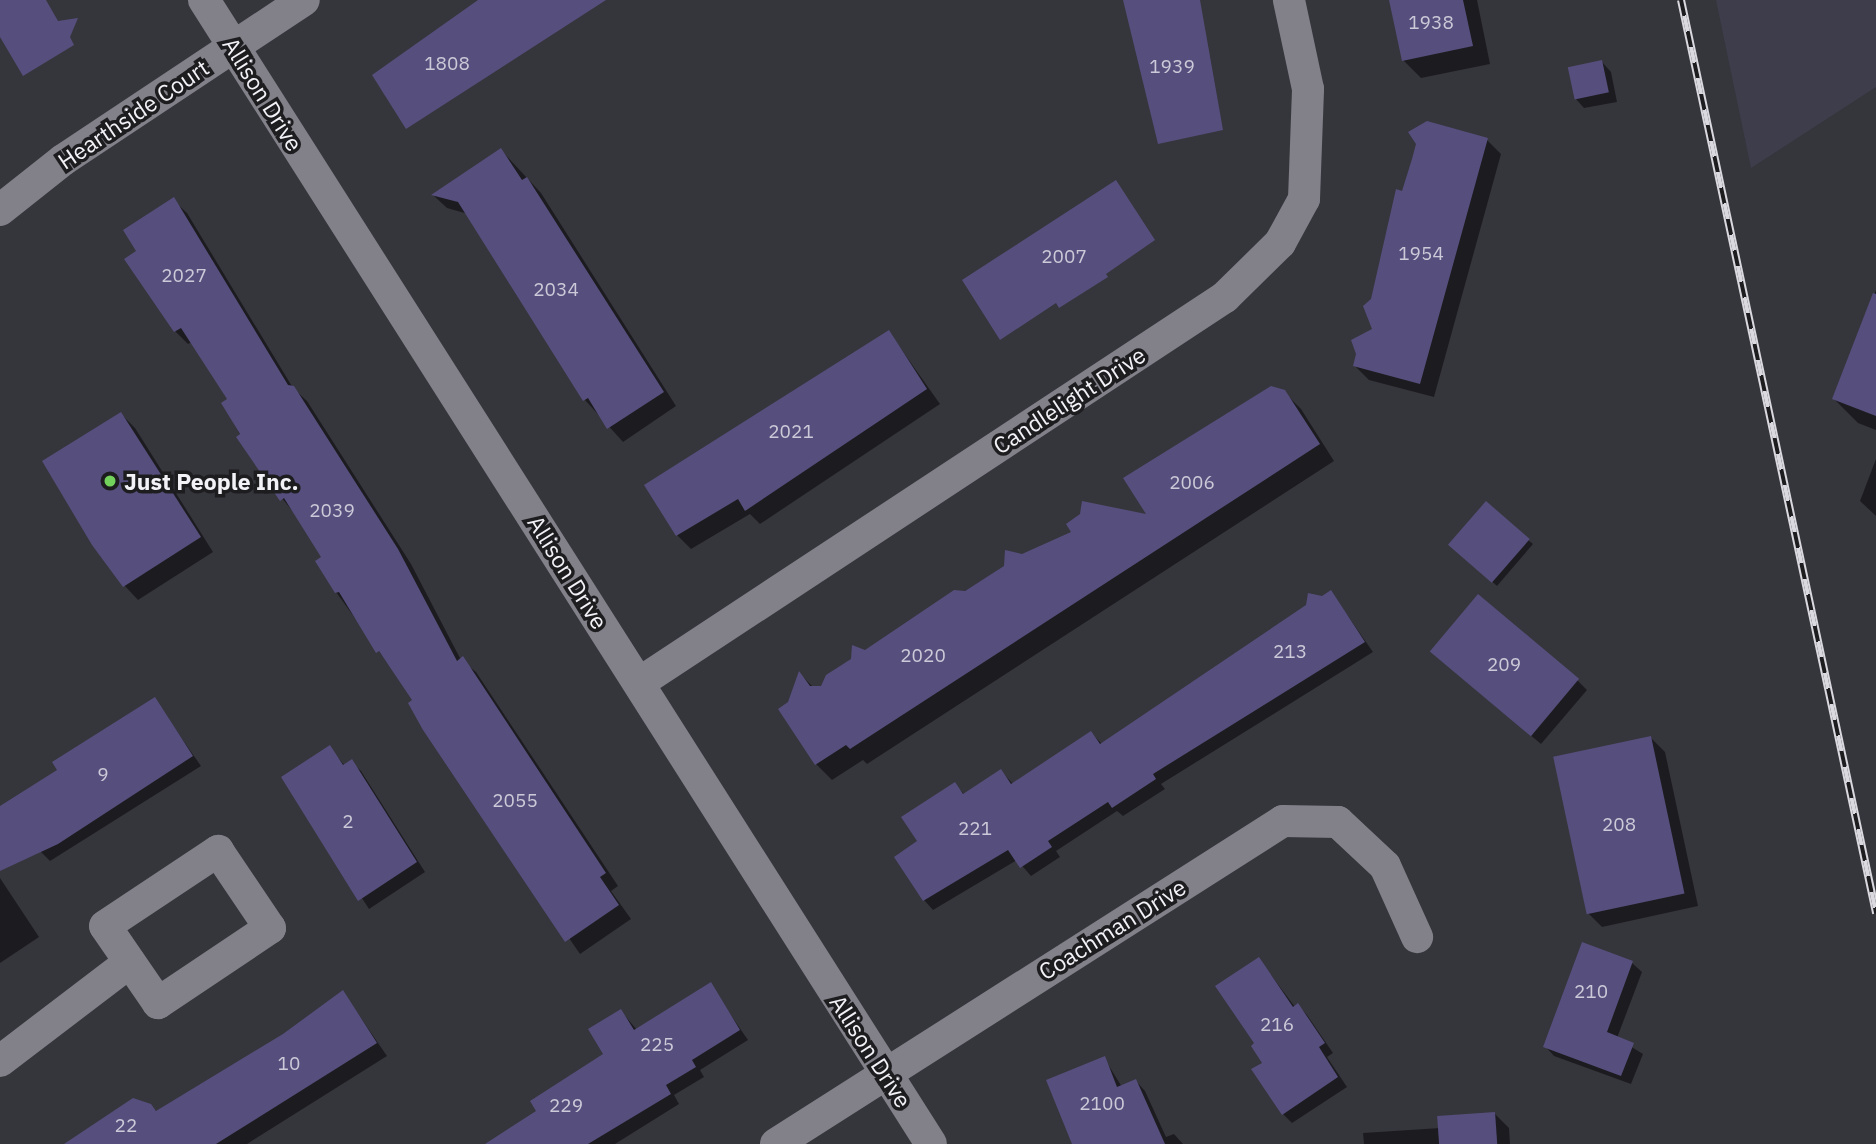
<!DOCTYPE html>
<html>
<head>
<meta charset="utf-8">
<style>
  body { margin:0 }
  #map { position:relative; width:1876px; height:1144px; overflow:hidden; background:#35353c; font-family:"IBM Plex Sans",sans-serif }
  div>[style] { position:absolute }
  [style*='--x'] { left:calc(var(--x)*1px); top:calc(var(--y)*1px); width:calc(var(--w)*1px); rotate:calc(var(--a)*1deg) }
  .built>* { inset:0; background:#3e3d4b }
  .shadow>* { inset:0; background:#0007 }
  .building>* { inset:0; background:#564f7d; transform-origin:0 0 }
  .street>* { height:32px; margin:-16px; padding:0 16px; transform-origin:16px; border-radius:16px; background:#82818a }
  .rail>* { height:8px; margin-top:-4px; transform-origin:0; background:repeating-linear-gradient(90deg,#1d1d20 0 16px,#dad9df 0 32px); box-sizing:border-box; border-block:2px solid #dad9df }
  .dots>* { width:19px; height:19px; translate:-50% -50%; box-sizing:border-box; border:4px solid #1d1d20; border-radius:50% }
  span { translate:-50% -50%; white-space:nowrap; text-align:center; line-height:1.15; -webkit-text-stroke:7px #1d1d20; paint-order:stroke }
  .number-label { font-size:19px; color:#ccc9d8 }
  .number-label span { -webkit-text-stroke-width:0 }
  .street-label { font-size:23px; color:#f3f2f7 }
  .poi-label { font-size:23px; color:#f3f2f7; font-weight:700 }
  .left { translate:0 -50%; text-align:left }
</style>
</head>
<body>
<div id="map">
  <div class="built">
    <i style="clip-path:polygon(1716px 0,1876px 0,1876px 87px,1751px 168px)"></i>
  </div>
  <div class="shadow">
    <i style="clip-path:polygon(1391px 0,1477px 0,1490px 64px,1421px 78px,1403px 60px)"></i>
    <i style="clip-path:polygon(1602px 62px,1611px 72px,1617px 102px,1584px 108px,1575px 98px)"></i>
    <i style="clip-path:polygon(1487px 140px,1501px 154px,1434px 397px,1369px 380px,1355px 366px,1374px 330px,1373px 300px,1403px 193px)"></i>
    <i style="clip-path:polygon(501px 150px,541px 193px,676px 406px,623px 442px,585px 400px,468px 214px,447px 208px,433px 195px)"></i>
    <i style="clip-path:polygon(173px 200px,187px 213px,293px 388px,307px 401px,411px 564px,461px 660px,476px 672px,618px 886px,611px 891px,631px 919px,580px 954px,425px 729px,415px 701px,336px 592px,323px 558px,294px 513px,260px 471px,223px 404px,230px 400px,192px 342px,188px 344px,175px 331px,139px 251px)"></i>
    <i style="clip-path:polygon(1876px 290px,1876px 430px,1858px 423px,1834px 399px)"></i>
    <i style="clip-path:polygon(889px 332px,940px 404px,760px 524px,750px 514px,691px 549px,677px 535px)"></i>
    <i style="clip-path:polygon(1284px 392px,1301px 409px,1334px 461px,867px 764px,863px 760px,832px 780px,816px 764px,789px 704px,800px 674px,813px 687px,822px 688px,865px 652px,1022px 556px,1149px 516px)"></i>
    <i style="clip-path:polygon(121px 414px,135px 428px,213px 552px,138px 600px,124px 585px)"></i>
    <i style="clip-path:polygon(1876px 459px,1876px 516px,1860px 501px)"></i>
    <i style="clip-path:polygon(1528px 540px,1533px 544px,1497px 586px,1455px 549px)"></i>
    <i style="clip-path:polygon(1331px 592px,1373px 652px,1161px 784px,1165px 789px,1123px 816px,1117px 811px,1056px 851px,1060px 857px,1031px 876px,1017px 860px,933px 910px,924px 900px,920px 842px,955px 785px,965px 795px,1001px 771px,1013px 784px,1091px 733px,1102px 744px)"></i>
    <i style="clip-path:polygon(1441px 660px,1577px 680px,1587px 690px,1541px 744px)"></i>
    <i style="clip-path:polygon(154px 699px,201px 766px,50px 861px,41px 852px,59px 771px)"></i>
    <i style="clip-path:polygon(1651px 738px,1665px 752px,1698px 906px,1602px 927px,1588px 913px)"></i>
    <i style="clip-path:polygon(329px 747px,345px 766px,351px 762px,361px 771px,425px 872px,369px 909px,284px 778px)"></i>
    <i style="clip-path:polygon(0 878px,39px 937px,0 963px)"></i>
    <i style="clip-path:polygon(1259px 959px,1295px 1007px,1298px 1005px,1307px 1015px,1333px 1053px,1327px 1057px,1347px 1087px,1292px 1123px,1283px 1114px,1257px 1044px)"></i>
    <i style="clip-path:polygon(1632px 963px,1642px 972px,1617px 1038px,1643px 1054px,1631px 1084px,1554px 1056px,1545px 1046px)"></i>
    <i style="clip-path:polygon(710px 985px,748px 1040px,700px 1070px,704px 1077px,674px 1095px,679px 1104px,615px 1144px,488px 1144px,539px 1112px,606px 1054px,621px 1011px,637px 1030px)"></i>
    <i style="clip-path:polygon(343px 992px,387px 1056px,247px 1144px,66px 1144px,151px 1105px,157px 1112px,284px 1036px)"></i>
    <i style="clip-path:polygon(1104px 1058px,1122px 1087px,1136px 1081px,1145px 1091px,1166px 1137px,1174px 1134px,1183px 1144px,1074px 1144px)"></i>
    <i style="clip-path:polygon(1495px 1114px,1509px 1128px,1510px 1144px,1364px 1144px,1363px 1133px,1440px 1128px)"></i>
  </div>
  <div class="building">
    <i style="clip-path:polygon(0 0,46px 0,58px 21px,78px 18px,70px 37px,74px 45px,23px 76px,0 37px)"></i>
    <i style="clip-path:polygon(478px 0,606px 0,406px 129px,372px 75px)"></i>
    <i style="clip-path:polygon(1123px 0,1200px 0,1223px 130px,1158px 144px)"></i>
    <i style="clip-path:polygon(1389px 0,1463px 0,1473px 46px,1402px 61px)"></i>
    <i style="left:1602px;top:60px;width:33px;height:35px;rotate:78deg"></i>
    <i style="clip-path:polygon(1427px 121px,1488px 138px,1420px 384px,1353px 366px,1356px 354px,1351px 340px,1372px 329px,1363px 306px,1371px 299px,1396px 189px,1402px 191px,1412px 159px,1416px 144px,1408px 132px)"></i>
    <i style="clip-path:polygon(501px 148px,522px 180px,527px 177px,664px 392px,607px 429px,588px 398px,583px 401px,458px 202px,431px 195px)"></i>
    <i style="clip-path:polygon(1116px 180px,1155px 240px,1106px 274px,1108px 277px,1059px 308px,1056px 303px,1000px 340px,962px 280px)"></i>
    <i style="clip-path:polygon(174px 197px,288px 385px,294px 386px,398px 549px,457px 661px,463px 656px,606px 873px,600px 877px,619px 905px,565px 942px,423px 730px,408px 703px,412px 700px,379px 651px,376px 653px,339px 592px,335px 593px,315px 561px,321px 557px,284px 498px,280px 501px,236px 437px,240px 434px,221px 403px,227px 399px,181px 328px,174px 332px,124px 259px,136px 251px,123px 230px)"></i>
    <i style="clip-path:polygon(1873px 293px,1876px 294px,1876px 416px,1832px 399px)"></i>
    <i style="clip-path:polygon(889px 330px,927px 389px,745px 511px,738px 499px,676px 536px,644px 485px)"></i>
    <i style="clip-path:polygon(1271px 386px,1285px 390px,1320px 444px,850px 749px,846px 745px,815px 765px,778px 709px,788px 702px,799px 671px,810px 686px,821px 686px,826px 675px,851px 659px,852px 645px,865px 650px,954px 590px,965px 591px,1004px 566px,1005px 550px,1022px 554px,1071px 532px,1066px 524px,1080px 514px,1082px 501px,1146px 514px,1123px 478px)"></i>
    <i style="clip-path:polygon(121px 412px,201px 537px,123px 587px,92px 545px,42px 461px)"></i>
    <i style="left:1486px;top:501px;width:58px;height:58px;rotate:41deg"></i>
    <i style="clip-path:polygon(1331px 590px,1365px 642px,1153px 774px,1156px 779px,1112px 808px,1108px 802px,1048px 841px,1052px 847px,1020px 868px,1008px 850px,923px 901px,894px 857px,917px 841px,901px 817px,955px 782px,963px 794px,1001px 769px,1011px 784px,1091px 731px,1100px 744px,1306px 605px,1308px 593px,1322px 596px)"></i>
    <i style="left:1478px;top:594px;width:132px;height:75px;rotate:40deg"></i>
    <i style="clip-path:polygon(155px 697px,193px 756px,58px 844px,0 871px,0 806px,57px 770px,52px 762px)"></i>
    <i style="left:1651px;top:736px;width:161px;height:100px;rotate:78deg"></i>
    <i style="clip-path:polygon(330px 745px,343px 765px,352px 759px,417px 862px,358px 901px,281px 777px)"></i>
    <i style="clip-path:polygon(1582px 942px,1633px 961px,1607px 1032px,1634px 1043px,1621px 1076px,1543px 1047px)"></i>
    <i style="clip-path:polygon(1259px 957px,1293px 1007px,1298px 1003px,1325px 1043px,1319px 1047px,1338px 1077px,1282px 1115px,1251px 1069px,1262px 1063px,1251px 1046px,1254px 1043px,1215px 986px)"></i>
    <i style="clip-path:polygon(711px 982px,740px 1030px,692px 1060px,696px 1067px,666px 1085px,671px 1094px,588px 1144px,485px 1144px,536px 1111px,530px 1101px,603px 1054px,588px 1029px,621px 1009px,634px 1030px)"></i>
    <i style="clip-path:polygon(343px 990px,377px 1043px,216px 1144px,64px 1144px,133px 1098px,151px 1104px,156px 1111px,283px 1034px)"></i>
    <i style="clip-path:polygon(1105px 1056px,1117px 1087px,1136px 1079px,1165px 1144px,1072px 1144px,1046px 1080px)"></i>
    <i style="left:1495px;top:1112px;width:32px;height:58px;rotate:86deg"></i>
  </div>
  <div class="street">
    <i style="--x:204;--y:0;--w:1355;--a:57.56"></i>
    <i style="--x:0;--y:210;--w:80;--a:-38.4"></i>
    <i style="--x:63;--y:160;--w:289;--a:-33.6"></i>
    <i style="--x:639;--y:683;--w:702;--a:-33.37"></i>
    <i style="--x:1225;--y:297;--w:77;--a:-44.5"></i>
    <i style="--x:1280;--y:243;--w:50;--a:-61.4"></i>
    <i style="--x:1304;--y:199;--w:110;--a:-87.9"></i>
    <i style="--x:1308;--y:89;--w:91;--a:-102.1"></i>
    <i style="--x:218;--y:851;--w:93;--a:56"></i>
    <i style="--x:270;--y:928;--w:135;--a:146.2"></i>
    <i style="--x:158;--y:1003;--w:93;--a:-124.5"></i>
    <i style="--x:105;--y:926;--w:136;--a:-33.6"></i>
    <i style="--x:0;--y:1061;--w:163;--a:-37.3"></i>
    <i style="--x:776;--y:1144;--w:601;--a:-32.5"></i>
    <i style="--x:1283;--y:821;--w:55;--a:1"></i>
    <i style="--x:1338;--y:822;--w:64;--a:43.1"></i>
    <i style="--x:1385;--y:866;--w:78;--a:65.7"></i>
  </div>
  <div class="rail">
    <i style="--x:1681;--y:0;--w:934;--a:77.94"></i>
  </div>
  <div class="dots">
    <i style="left:110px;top:481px;background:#73d25c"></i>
  </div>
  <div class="number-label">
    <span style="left:1431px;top:23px">1938</span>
    <span style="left:447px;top:64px">1808</span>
    <span style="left:1172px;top:67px">1939</span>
    <span style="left:1421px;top:254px">1954</span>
    <span style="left:1064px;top:257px">2007</span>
    <span style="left:184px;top:276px">2027</span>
    <span style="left:556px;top:290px">2034</span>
    <span style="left:791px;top:432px">2021</span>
    <span style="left:1192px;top:483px">2006</span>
    <span style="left:332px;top:511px">2039</span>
    <span style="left:1290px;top:652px">213</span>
    <span style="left:923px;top:656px">2020</span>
    <span style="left:1504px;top:665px">209</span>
    <span style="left:103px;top:775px">9</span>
    <span style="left:515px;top:801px">2055</span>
    <span style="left:348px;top:822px">2</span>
    <span style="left:1619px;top:825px">208</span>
    <span style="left:975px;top:829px">221</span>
    <span style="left:1591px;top:992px">210</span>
    <span style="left:1277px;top:1025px">216</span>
    <span style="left:657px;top:1045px">225</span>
    <span style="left:289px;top:1064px">10</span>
    <span style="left:1102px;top:1104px">2100</span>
    <span style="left:566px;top:1106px">229</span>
    <span style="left:126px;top:1126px">22</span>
  </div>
  <div class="street-label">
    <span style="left:263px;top:94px;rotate:58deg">Allison Drive</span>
    <span style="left:133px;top:114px;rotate:-34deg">Hearthside Court</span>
    <span style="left:1069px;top:400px;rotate:-33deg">Candlelight Drive</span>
    <span style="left:568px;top:572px;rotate:58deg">Allison Drive</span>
    <span style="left:1112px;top:929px;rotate:-32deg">Coachman Drive</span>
    <span style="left:871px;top:1051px;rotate:57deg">Allison Drive</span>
  </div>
  <div class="poi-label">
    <span class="left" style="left:124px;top:481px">Just People Inc.</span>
  </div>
</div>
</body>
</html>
